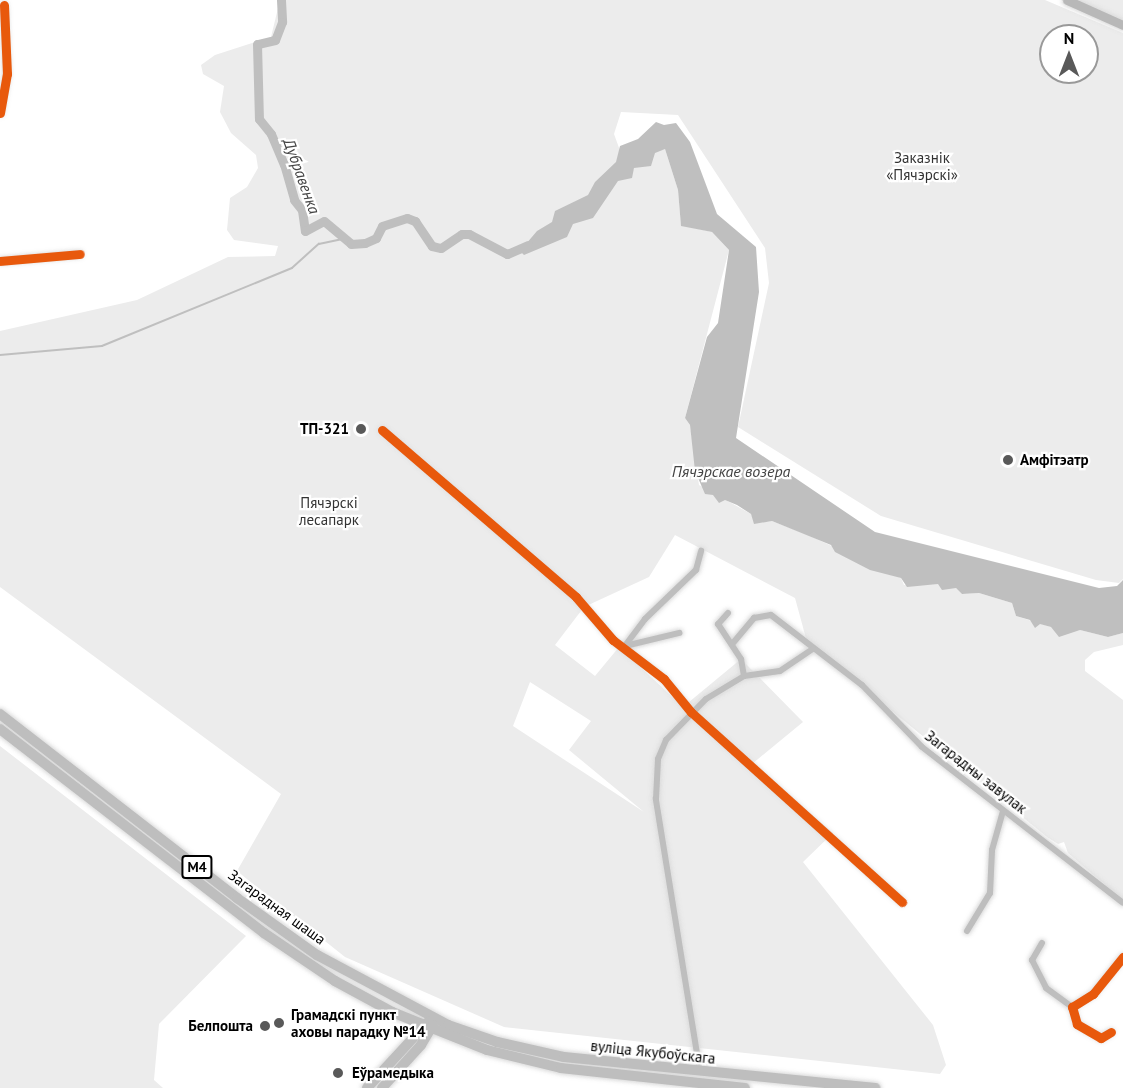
<!DOCTYPE html>
<html>
<head>
<meta charset="utf-8">
<style>
  body { margin:0 }
  #map { position:relative; width:1123px; height:1088px; overflow:hidden; background:#fff; font-family:"PT Sans",sans-serif }
  div>[style] { position:absolute }
  [style*='--x'] { left:calc(var(--x)*1px); top:calc(var(--y)*1px); width:calc(var(--w)*1px); rotate:calc(var(--a)*1deg) }
  .green>* { inset:0; background:#ececec }
  .water>* { inset:0; background:#bfbfbf }
  .stream>* { height:1.5px; margin:-0.75px; padding:0 0.75px; transform-origin:0.75px; border-radius:0.75px; background:#bfbfbf }
  .river>* { height:9px; margin:-4.5px; padding:0 4.5px; transform-origin:4.5px; border-radius:4.5px; background:#bfbfbf }
  .roads { filter:drop-shadow(0 0 2px #dbdbdb) drop-shadow(0 0 2px #dbdbdb) }
  .street>* { height:6px; margin:-3px; padding:0 3px; transform-origin:3px; border-radius:3px; background:#bebebe }
  .secondary>* { height:9px; margin:-4.5px; padding:0 4.5px; transform-origin:4.5px; border-radius:4.5px; background:#b8b8b8 }
  .primary>* { height:10px; margin:-5px; padding:0 5px; transform-origin:5px; border-radius:5px; background:#bebebe }
  .cycleway>* { height:9px; margin:-4.5px; padding:0 4.5px; transform-origin:4.5px; border-radius:4.5px; background:#e8590c }
  .dots>* { width:16px; height:16px; translate:-50% -50%; box-sizing:border-box; border:3px solid #fff; border-radius:50% }
  span { translate:-50% -50%; white-space:nowrap; text-align:center; line-height:1.15; -webkit-text-stroke:4.5px #fff; paint-order:stroke }
  .shield-label span { padding:2px 4px; background:#fff; border:2px solid; border-radius:4px; -webkit-text-stroke-width:0 }
  .shield-label { font-size:14px; color:#000; font-weight:700 }
  .park-label { font-size:15px; color:#333 }
  .poi-label { font-size:15px; color:#000; font-weight:700 }
  .right { translate:-100% -50%; text-align:right }
  .left { translate:0 -50%; text-align:left }
  .street-label { font-size:15px; color:#000 }
  .water-label { font-size:16px; color:#444; font-style:italic }
  .north { position:absolute; left:1039px; top:24px; width:60px; height:60px; box-sizing:border-box; background:#fff; border:2px solid #999; border-radius:50%; rotate:0deg; font-size:16px; font-weight:700; line-height:24px; text-align:center; color:#000 }
  .north::after { content:''; display:block; margin:auto; width:21px; height:27px; background:#595959; clip-path:polygon(50% 0,100% 100%,50% 72%,0 100%) }
</style>
</head>
<body>
<div id="map">
  <div class="green">
    <i style="clip-path:polygon(evenodd,280px 0,1045px 0,1123px 33px,1123px 579px,1119px 583px,1096px 580px,881px 516px,738px 427px,769px 283px,765px 248px,678px 115px,621px 112px,614px 134px,630px 178px,634px 168px,658px 150px,665px 149px,678px 190px,681px 225px,712px 232px,729px 250px,685px 418px,690px 425px,699px 485px,751px 514px,755px 523px,772px 521px,808px 535px,901px 578px,904px 585px,938px 584px,956px 588px,962px 594px,979px 593px,1012px 603px,1016px 616px,1067px 632px,1080px 630px,1108px 637px,1123px 633px,1123px 645px,1094px 652px,1085px 660px,1085px 671px,1123px 700px,1123px 900px,1068px 853px,1064px 842px,1058px 844px,1047px 837px,807px 642px,795px 598px,675px 535px,649px 577px,584px 607px,555px 645px,595px 676px,619px 647px,683px 707px,741px 659px,803px 722px,752px 764px,833px 833px,803px 862px,933px 1025px,946px 1065px,940px 1074px,504px 1027px,345px 957px,237px 871px,281px 794px,0 587px,0 331px,137px 300px,228px 257px,275px 256px,278px 246px,234px 240px,227px 230px,230px 198px,247px 187px,258px 168px,256px 155px,231px 133px,220px 112px,224px 86px,203px 74px,201px 65px,215px 55px,271px 37px,280px 0,1051px 36px,1087px 36px,1087px 72px,1051px 72px,1051px 36px,280px 0,530px 682px,591px 721px,569px 750px,644px 812px,513px 726px,530px 682px)"></i>
    <i style="clip-path:polygon(1073px 0,1123px 0,1123px 21px)"></i>
    <i style="clip-path:polygon(0 746px,246px 936px,159px 1024px,154px 1080px,163px 1088px,0 1088px)"></i>
  </div>
  <div class="water">
    <i style="clip-path:polygon(656px 122px,664px 125px,676px 123px,690px 142px,717px 214px,756px 247px,759px 292px,736px 438px,875px 532px,1099px 588px,1117px 586px,1123px 580px,1123px 633px,1108px 637px,1080px 630px,1059px 637px,1051px 627px,1040px 624px,1035px 628px,1030px 620px,1016px 616px,1012px 603px,979px 593px,962px 594px,956px 588px,942px 590px,938px 584px,907px 587px,901px 578px,870px 570px,835px 552px,831px 545px,772px 521px,754px 524px,751px 514px,737px 505px,725px 500px,719px 503px,713px 495px,705px 494px,695px 471px,690px 425px,685px 418px,707px 337px,718px 323px,729px 250px,712px 232px,681px 226px,678px 190px,665px 149px,655px 153px,651px 166px,634px 168px,632px 178px,618px 181px,593px 218px,573px 224px,567px 237px,524px 255px,520px 251px,537px 231px,552px 222px,555px 211px,588px 195px,595px 182px,616px 162px,620px 146px,638px 139px)"></i>
  </div>
  <div class="stream">
    <i style="--x:0;--y:355;--w:102;--a:-5"></i>
    <i style="--x:102;--y:346;--w:205;--a:-22.3"></i>
    <i style="--x:292;--y:268;--w:36;--a:-42"></i>
    <i style="--x:319;--y:244;--w:25;--a:-12"></i>
  </div>
  <div class="river">
    <i style="--x:281;--y:0;--w:22;--a:87"></i>
    <i style="--x:282;--y:22;--w:19;--a:111"></i>
    <i style="--x:275;--y:40;--w:18;--a:167"></i>
    <i style="--x:257;--y:44;--w:75;--a:88.5"></i>
    <i style="--x:259;--y:119;--w:19;--a:51"></i>
    <i style="--x:271;--y:134;--w:33;--a:67"></i>
    <i style="--x:284;--y:164;--w:37;--a:74"></i>
    <i style="--x:294;--y:200;--w:13;--a:51"></i>
    <i style="--x:302;--y:210;--w:21;--a:82"></i>
    <i style="--x:305;--y:231;--w:21;--a:-28"></i>
    <i style="--x:324;--y:221;--w:35;--a:40"></i>
    <i style="--x:351;--y:244;--w:14;--a:-4"></i>
    <i style="--x:365;--y:243;--w:12;--a:-24"></i>
    <i style="--x:376;--y:238;--w:13;--a:-63"></i>
    <i style="--x:382;--y:226;--w:26;--a:-18"></i>
    <i style="--x:407;--y:218;--w:9;--a:21"></i>
    <i style="--x:415;--y:221;--w:30;--a:56"></i>
    <i style="--x:432;--y:246;--w:9;--a:13"></i>
    <i style="--x:441;--y:248;--w:25;--a:-34"></i>
    <i style="--x:462;--y:234;--w:7;--a:0"></i>
    <i style="--x:469;--y:234;--w:43;--a:27.8"></i>
    <i style="--x:507;--y:254;--w:23;--a:-23"></i>
  </div>
  <div class="roads">
    <div class="street">
      <i style="--x:0;--y:113;--w:40;--a:-80"></i>
      <i style="--x:7;--y:74;--w:69;--a:-92.5"></i>
      <i style="--x:0;--y:261;--w:80;--a:-5"></i>
      <i style="--x:382;--y:430;--w:256;--a:40.7"></i>
      <i style="--x:576;--y:597;--w:57;--a:49.3"></i>
      <i style="--x:613;--y:640;--w:64;--a:37.4"></i>
      <i style="--x:664;--y:679;--w:43;--a:50.7"></i>
      <i style="--x:691;--y:712;--w:284;--a:42"></i>
      <i style="--x:728;--y:613;--w:15;--a:132"></i>
      <i style="--x:718;--y:624;--w:42;--a:56.7"></i>
      <i style="--x:741;--y:659;--w:17;--a:80"></i>
      <i style="--x:733;--y:643;--w:33;--a:-50"></i>
      <i style="--x:754;--y:618;--w:17;--a:-10"></i>
      <i style="--x:771;--y:615;--w:115;--a:37.6"></i>
      <i style="--x:862;--y:685;--w:86;--a:45.9"></i>
      <i style="--x:922;--y:747;--w:254;--a:37.8"></i>
      <i style="--x:625;--y:646;--w:56;--a:-13.5"></i>
      <i style="--x:624;--y:647;--w:35;--a:-53"></i>
      <i style="--x:645;--y:619;--w:71;--a:-43.9"></i>
      <i style="--x:696;--y:570;--w:20;--a:-75"></i>
      <i style="--x:967;--y:931;--w:44;--a:-58.8"></i>
      <i style="--x:990;--y:893;--w:43;--a:-87.3"></i>
      <i style="--x:992;--y:850;--w:41;--a:-74.2"></i>
      <i style="--x:1042;--y:943;--w:20;--a:120"></i>
      <i style="--x:1032;--y:960;--w:31;--a:63"></i>
      <i style="--x:1046;--y:988;--w:32;--a:36"></i>
      <i style="--x:1111;--y:1032;--w:12;--a:149"></i>
      <i style="--x:1101;--y:1038;--w:28;--a:-150"></i>
      <i style="--x:1077;--y:1024;--w:18;--a:-106"></i>
      <i style="--x:1072;--y:1007;--w:25;--a:-32"></i>
      <i style="--x:1093;--y:994;--w:48;--a:-51"></i>
      <i style="--x:700;--y:1072;--w:277;--a:-99.2"></i>
      <i style="--x:656;--y:799;--w:40;--a:-87.1"></i>
      <i style="--x:658;--y:759;--w:21;--a:-67"></i>
      <i style="--x:666;--y:740;--w:57;--a:-45.7"></i>
      <i style="--x:706;--y:699;--w:44;--a:-31.2"></i>
      <i style="--x:744;--y:676;--w:36;--a:-8"></i>
      <i style="--x:780;--y:671;--w:40;--a:-34"></i>
    </div>
    <div class="secondary">
      <i style="--x:1067;--y:0;--w:61;--a:24.1"></i>
    </div>
    <div class="primary">
      <i style="--x:0;--y:714;--w:300;--a:37.8"></i>
      <i style="--x:237;--y:898;--w:98;--a:35.5"></i>
      <i style="--x:317;--y:955;--w:149;--a:28.1"></i>
      <i style="--x:448;--y:1025;--w:52;--a:19.1"></i>
      <i style="--x:497;--y:1042;--w:69;--a:12.6"></i>
      <i style="--x:564;--y:1057;--w:313;--a:5.7"></i>
      <i style="--x:0;--y:729;--w:334;--a:37.7"></i>
      <i style="--x:264;--y:933;--w:86;--a:34.1"></i>
      <i style="--x:335;--y:981;--w:65;--a:28.5"></i>
      <i style="--x:392;--y:1012;--w:102;--a:21.8"></i>
      <i style="--x:487;--y:1050;--w:76;--a:13.7"></i>
      <i style="--x:561;--y:1068;--w:185;--a:6.2"></i>
      <i style="--x:367;--y:1088;--w:90;--a:-47.3"></i>
      <i style="--x:382;--y:1088;--w:58;--a:-47.8"></i>
      <i style="--x:421;--y:1045;--w:23;--a:-59"></i>
    </div>
  </div>
  <div class="cycleway">
    <i style="--x:0;--y:113;--w:40;--a:-80"></i>
    <i style="--x:7;--y:74;--w:69;--a:-92.5"></i>
    <i style="--x:0;--y:261;--w:80;--a:-5"></i>
    <i style="--x:382;--y:430;--w:256;--a:40.7"></i>
    <i style="--x:576;--y:597;--w:57;--a:49.3"></i>
    <i style="--x:613;--y:640;--w:64;--a:37.4"></i>
    <i style="--x:664;--y:679;--w:43;--a:50.7"></i>
    <i style="--x:691;--y:712;--w:284;--a:42"></i>
    <i style="--x:1111;--y:1032;--w:12;--a:149"></i>
    <i style="--x:1101;--y:1038;--w:28;--a:-150"></i>
    <i style="--x:1077;--y:1024;--w:18;--a:-106"></i>
    <i style="--x:1072;--y:1007;--w:25;--a:-32"></i>
    <i style="--x:1093;--y:994;--w:48;--a:-51"></i>
  </div>
  <div class="dots">
    <i style="left:361px;top:429px;background:#595959"></i>
    <i style="left:1008px;top:460px;background:#595959"></i>
    <i style="left:279px;top:1023px;background:#595959"></i>
    <i style="left:265px;top:1026px;background:#595959"></i>
    <i style="left:338px;top:1073px;background:#595959"></i>
  </div>
  <div class="shield-label">
    <span style="left:197px;top:867px">М4</span>
  </div>
  <div class="park-label">
    <span style="left:922px;top:166px">Заказнік<br>«Пячэрскі»</span>
    <span style="left:329px;top:511px">Пячэрскі<br>лесапарк</span>
  </div>
  <div class="poi-label">
    <span class="right" style="left:349px;top:429px">ТП-321</span>
    <span class="left" style="left:1020px;top:460px">Амфітэатр</span>
    <span class="left" style="left:291px;top:1023px">Грамадскі пункт<br>аховы парадку №14</span>
    <span class="right" style="left:253px;top:1026px">Белпошта</span>
    <span class="left" style="left:352px;top:1073px">Еўрамедыка</span>
  </div>
  <div class="street-label">
    <span style="left:976px;top:772px;rotate:38deg">Загарадны завулак</span>
    <span style="left:277px;top:907px;rotate:36deg">Загарадная шаша</span>
    <span style="left:653px;top:1052px;rotate:6deg">вуліца Якубоўскага</span>
  </div>
  <div class="water-label">
    <span style="left:302px;top:176px;rotate:70deg">Дубравенка</span>
    <span style="left:731px;top:471px">Пячэрскае возера</span>
  </div>
  <div class="north">N</div>
</div>
</body>
</html>
